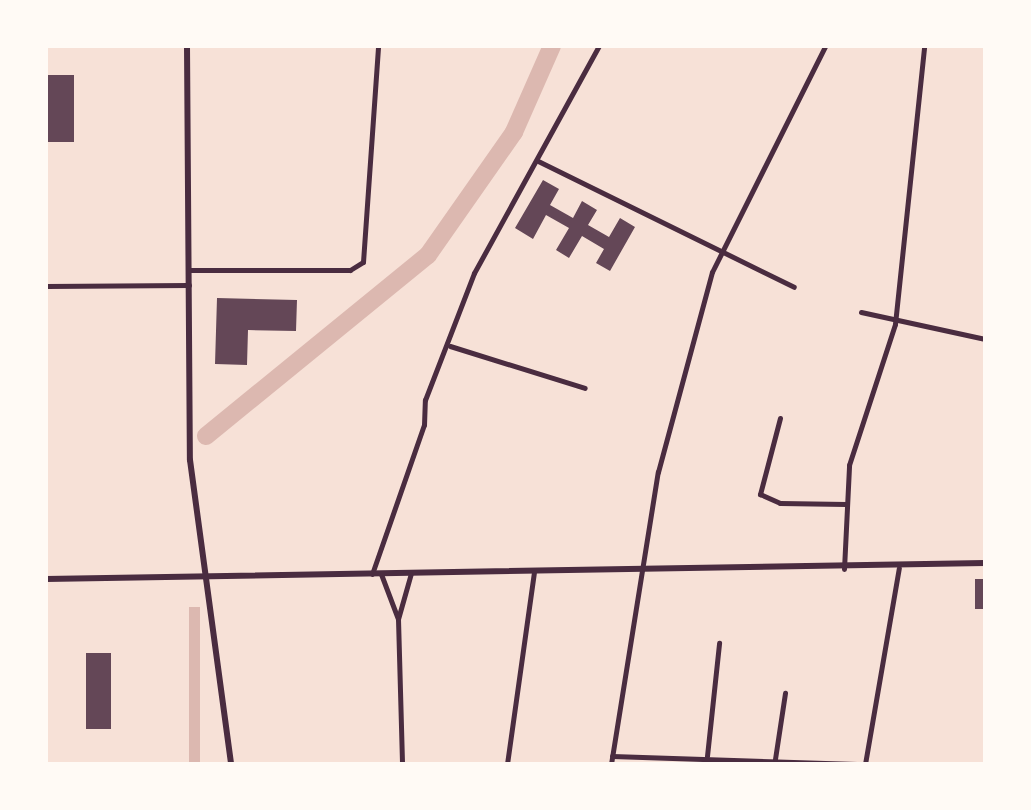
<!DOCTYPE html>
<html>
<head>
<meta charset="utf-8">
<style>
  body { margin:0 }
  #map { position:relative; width:1031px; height:810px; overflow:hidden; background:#f7e1d7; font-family:"DejaVu Sans",sans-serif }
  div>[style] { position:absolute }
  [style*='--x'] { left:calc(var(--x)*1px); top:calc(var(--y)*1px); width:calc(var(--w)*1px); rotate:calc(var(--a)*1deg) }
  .water>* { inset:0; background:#dcb8b0; transform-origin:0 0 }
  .river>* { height:18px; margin:-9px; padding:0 9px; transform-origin:9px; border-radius:9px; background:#dcb8b0 }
  .building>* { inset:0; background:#644757; transform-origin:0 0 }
  .minor>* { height:5px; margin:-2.5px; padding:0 2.5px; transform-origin:2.5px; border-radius:2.5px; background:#4a2c40 }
  .tertiary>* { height:6px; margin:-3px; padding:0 3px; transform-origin:3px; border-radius:3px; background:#4a2c40 }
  span { translate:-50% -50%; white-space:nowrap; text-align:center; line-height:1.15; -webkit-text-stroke:6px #fffaf5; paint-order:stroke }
  .frame { position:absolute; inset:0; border:48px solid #fffaf5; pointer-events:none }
</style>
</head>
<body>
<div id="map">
  <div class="water">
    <i style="left:189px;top:607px;width:11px;height:158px"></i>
  </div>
  <div class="river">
    <i style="--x:206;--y:436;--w:286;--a:-39.2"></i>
    <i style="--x:428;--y:255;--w:150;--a:-55"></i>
    <i style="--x:514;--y:132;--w:94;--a:-66.2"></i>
  </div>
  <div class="building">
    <i style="left:46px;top:75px;width:28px;height:67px"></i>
    <i style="clip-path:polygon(543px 180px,559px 189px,550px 205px,573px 218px,582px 201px,597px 210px,588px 225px,609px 237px,620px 218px,635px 227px,610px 271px,596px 263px,604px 249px,582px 236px,569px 258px,556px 250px,569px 228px,546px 215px,533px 239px,515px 228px)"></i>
    <i style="clip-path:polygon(217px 298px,297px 300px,296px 331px,248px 330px,247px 365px,215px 364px)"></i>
    <i style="left:985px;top:579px;width:30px;height:10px;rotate:90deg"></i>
    <i style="left:86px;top:653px;width:25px;height:76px"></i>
  </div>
  <div class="minor">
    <i style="--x:538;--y:161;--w:285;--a:26.2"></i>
    <i style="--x:189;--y:270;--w:161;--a:0"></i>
    <i style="--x:350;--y:270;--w:15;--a:-32"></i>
    <i style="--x:363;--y:262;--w:217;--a:-86"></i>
    <i style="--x:46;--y:286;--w:143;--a:-0.4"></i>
    <i style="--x:861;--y:312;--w:127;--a:12.3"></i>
    <i style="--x:450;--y:346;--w:141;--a:17.3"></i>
    <i style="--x:780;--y:418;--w:79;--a:104.7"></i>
    <i style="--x:760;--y:494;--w:22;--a:24"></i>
    <i style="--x:780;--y:503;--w:66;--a:0.9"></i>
    <i style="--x:844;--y:569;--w:104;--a:-87.2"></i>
    <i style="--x:849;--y:465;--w:148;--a:-71.9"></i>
    <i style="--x:895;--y:324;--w:280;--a:-84"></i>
    <i style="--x:372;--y:574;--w:158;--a:-70.8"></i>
    <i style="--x:424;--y:425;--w:25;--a:-88"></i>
    <i style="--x:425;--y:400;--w:136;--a:-68.9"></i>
    <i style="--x:474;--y:273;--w:259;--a:-61.2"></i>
    <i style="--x:381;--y:574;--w:48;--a:69.3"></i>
    <i style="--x:398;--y:619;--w:48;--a:-74.2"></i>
    <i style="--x:398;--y:619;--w:145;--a:88.4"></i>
    <i style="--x:612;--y:756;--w:245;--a:1.9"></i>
    <i style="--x:707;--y:756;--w:114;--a:-83.9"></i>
    <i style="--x:775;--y:759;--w:67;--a:-81.4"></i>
    <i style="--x:507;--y:764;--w:193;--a:-82"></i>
    <i style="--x:611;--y:764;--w:296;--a:-80.9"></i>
    <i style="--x:658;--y:472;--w:207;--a:-74.9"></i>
    <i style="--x:712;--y:272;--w:253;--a:-63.4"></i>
    <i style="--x:865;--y:764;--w:199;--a:-80.2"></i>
  </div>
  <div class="tertiary">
    <i style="--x:187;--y:46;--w:414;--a:89.6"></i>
    <i style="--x:190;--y:460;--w:307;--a:82.3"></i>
    <i style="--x:46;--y:579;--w:939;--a:-0.98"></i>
  </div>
  <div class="frame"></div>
</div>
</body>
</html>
